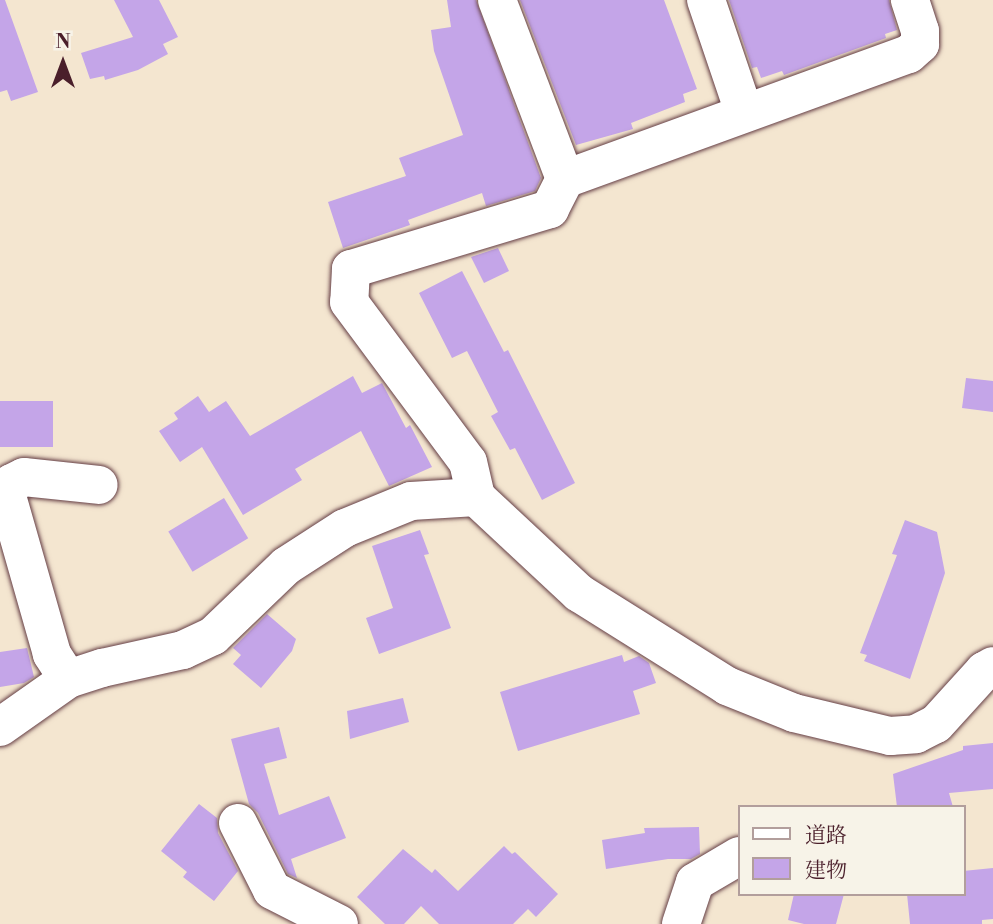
<!DOCTYPE html>
<html>
<head>
<meta charset="utf-8">
<style>
  body { margin:0 }
  #map { position:relative; width:993px; height:924px; overflow:hidden; background:#f4e6d0; font-family:"Libre Bodoni","Noto Serif JP",serif }
  div>[style] { position:absolute }
  [style*='--x'] { left:calc(var(--x)*1px); top:calc(var(--y)*1px); width:calc(var(--w)*1px); rotate:calc(var(--a)*1deg) }
  .building>* { inset:0; background:#c4a5e8; transform-origin:0 0 }
  .roads { filter:drop-shadow(0 0 2px #643d44) drop-shadow(0 0 2px #643d44) }
  .minor>* { height:38px; margin:-19px; padding:0 19px; transform-origin:19px; border-radius:19px; background:#fff }
  span { translate:-50% -50%; white-space:nowrap; text-align:center; line-height:1.15; -webkit-text-stroke:6px #f7f3e8; paint-order:stroke }
  .legend { position:absolute; left:738px; top:805px; width:228px; height:91px; box-sizing:border-box; background:#f7f3e8; border:2px solid #b29e9c; margin:0; padding:9px 12px; list-style:none; font-size:21px; color:#4a1f2b }
  .legend li { display:flex; align-items:center; gap:14px; height:35px }
  .legend b { width:35px; border:2px solid #b29e9c }
  .north { position:absolute; left:28px; top:28px; width:70px; height:70px; -webkit-text-stroke:5px #f7f3e8; paint-order:stroke; rotate:0deg; font-size:19px; font-weight:700; line-height:28px; text-align:center; color:#4a1f2b }
  .north::after { content:''; display:block; margin:auto; width:24px; height:32px; background:#4a1f2b; clip-path:polygon(50% 0,100% 100%,50% 72%,0 100%) }
</style>
</head>
<body>
<div id="map">
  <div class="building">
    <i style="clip-path:polygon(0 0,5px 0,38px 92px,11px 101px,7px 90px,0 92px)"></i>
    <i style="clip-path:polygon(114px 0,159px 0,178px 37px,163px 44px,168px 54px,138px 70px,105px 80px,104px 76px,90px 79px,81px 53px,133px 37px)"></i>
    <i style="clip-path:polygon(447px 0,476px 0,541px 178px,535px 191px,486px 206px,482px 193px,408px 220px,410px 225px,343px 248px,328px 202px,406px 176px,399px 158px,463px 135px,434px 51px,431px 30px,451px 27px)"></i>
    <i style="clip-path:polygon(520px 0,664px 0,697px 89px,683px 94px,685px 102px,631px 123px,633px 129px,576px 145px)"></i>
    <i style="clip-path:polygon(729px 0,889px 0,897px 30px,885px 34px,886px 38px,784px 75px,782px 71px,761px 78px,757px 67px,752px 68px)"></i>
    <i style="clip-path:polygon(498px 248px,509px 271px,484px 283px,471px 257px)"></i>
    <i style="clip-path:polygon(462px 271px,504px 352px,508px 350px,575px 483px,542px 500px,515px 448px,510px 450px,491px 416px,498px 412px,467px 351px,452px 358px,419px 293px)"></i>
    <i style="clip-path:polygon(353px 376px,362px 393px,382px 383px,406px 428px,410px 425px,432px 467px,389px 486px,361px 431px,295px 469px,302px 480px,243px 515px,202px 447px,180px 462px,159px 431px,178px 419px,174px 413px,198px 396px,209px 412px,226px 401px,250px 436px)"></i>
    <i style="clip-path:polygon(966px 378px,993px 381px,993px 412px,962px 408px)"></i>
    <i style="left:0;top:401px;width:53px;height:46px"></i>
    <i style="left:224px;top:498px;width:47px;height:65px;rotate:59deg"></i>
    <i style="clip-path:polygon(905px 520px,937px 532px,945px 573px,910px 679px,864px 661px,867px 655px,860px 653px,897px 555px,892px 554px)"></i>
    <i style="clip-path:polygon(420px 530px,429px 554px,424px 555px,451px 628px,379px 654px,366px 618px,393px 608px,372px 546px)"></i>
    <i style="clip-path:polygon(267px 614px,296px 639px,292px 651px,261px 688px,233px 664px,241px 655px,233px 648px)"></i>
    <i style="clip-path:polygon(27px 648px,34px 677px,24px 683px,0 687px,0 652px)"></i>
    <i style="clip-path:polygon(622px 655px,624px 662px,639px 656px,649px 663px,656px 683px,633px 691px,640px 714px,518px 751px,500px 692px)"></i>
    <i style="clip-path:polygon(403px 698px,409px 722px,350px 739px,347px 711px)"></i>
    <i style="clip-path:polygon(279px 727px,287px 758px,264px 764px,279px 815px,329px 796px,346px 838px,291px 859px,297px 878px,288px 874px,258px 813px,249px 804px,231px 739px)"></i>
    <i style="clip-path:polygon(993px 743px,993px 789px,949px 793px,953px 807px,897px 807px,893px 774px,963px 750px,963px 746px)"></i>
    <i style="clip-path:polygon(199px 804px,217px 818px,218px 833px,238px 871px,214px 901px,183px 877px,187px 872px,161px 851px)"></i>
    <i style="clip-path:polygon(699px 827px,700px 854px,691px 859px,668px 859px,606px 869px,602px 840px,645px 833px,644px 828px)"></i>
    <i style="clip-path:polygon(504px 846px,512px 854px,515px 852px,558px 894px,536px 917px,528px 909px,513px 924px,439px 924px,421px 906px,404px 924px,385px 924px,357px 897px,403px 849px,432px 873px,435px 869px,458px 891px)"></i>
    <i style="clip-path:polygon(993px 868px,993px 919px,982px 920px,982px 924px,910px 924px,907px 894px,963px 894px,963px 871px)"></i>
    <i style="clip-path:polygon(794px 894px,844px 894px,836px 924px,804px 924px,788px 920px)"></i>
  </div>
  <div class="roads">
    <div class="minor">
      <i style="--x:497;--y:0;--w:191;--a:69.2"></i>
      <i style="--x:565;--y:179;--w:34;--a:117"></i>
      <i style="--x:550;--y:209;--w:208;--a:163.2"></i>
      <i style="--x:351;--y:269;--w:33;--a:93"></i>
      <i style="--x:349;--y:302;--w:199;--a:53.4"></i>
      <i style="--x:468;--y:462;--w:36;--a:77"></i>
      <i style="--x:476;--y:497;--w:141;--a:43"></i>
      <i style="--x:579;--y:593;--w:175;--a:32.1"></i>
      <i style="--x:727;--y:686;--w:72;--a:21.9"></i>
      <i style="--x:794;--y:713;--w:99;--a:13.5"></i>
      <i style="--x:890;--y:736;--w:26;--a:-4"></i>
      <i style="--x:916;--y:734;--w:22;--a:-27"></i>
      <i style="--x:936;--y:724;--w:72;--a:-47.8"></i>
      <i style="--x:984;--y:671;--w:10;--a:-29"></i>
      <i style="--x:706;--y:0;--w:118;--a:71.3"></i>
      <i style="--x:565;--y:179;--w:366;--a:-20"></i>
      <i style="--x:909;--y:54;--w:15;--a:-42"></i>
      <i style="--x:920;--y:44;--w:13;--a:-90"></i>
      <i style="--x:920;--y:31;--w:33;--a:-108"></i>
      <i style="--x:68;--y:679;--w:30;--a:-123"></i>
      <i style="--x:52;--y:654;--w:164;--a:-105.9"></i>
      <i style="--x:7;--y:496;--w:14;--a:-69"></i>
      <i style="--x:12;--y:483;--w:13;--a:-27"></i>
      <i style="--x:24;--y:477;--w:75;--a:6.1"></i>
      <i style="--x:0;--y:727;--w:83;--a:-35.2"></i>
      <i style="--x:68;--y:679;--w:36;--a:-18"></i>
      <i style="--x:102;--y:668;--w:83;--a:-12.5"></i>
      <i style="--x:183;--y:650;--w:33;--a:-25"></i>
      <i style="--x:213;--y:636;--w:101;--a:-43.8"></i>
      <i style="--x:286;--y:566;--w:70;--a:-32.8"></i>
      <i style="--x:345;--y:528;--w:71;--a:-22.2"></i>
      <i style="--x:411;--y:501;--w:65;--a:-3.5"></i>
      <i style="--x:238;--y:823;--w:75;--a:63.1"></i>
      <i style="--x:272;--y:890;--w:75;--a:26.9"></i>
      <i style="--x:681;--y:924;--w:44;--a:-71.6"></i>
      <i style="--x:695;--y:882;--w:51;--a:-30.6"></i>
    </div>
  </div>
  <ul class="legend">
  <li><b style="height:9px;background:#fff"></b>道路</li>
  <li><b style="height:19px;background:#c4a5e8"></b>建物</li>
  </ul>
  <div class="north">N</div>
</div>
</body>
</html>
